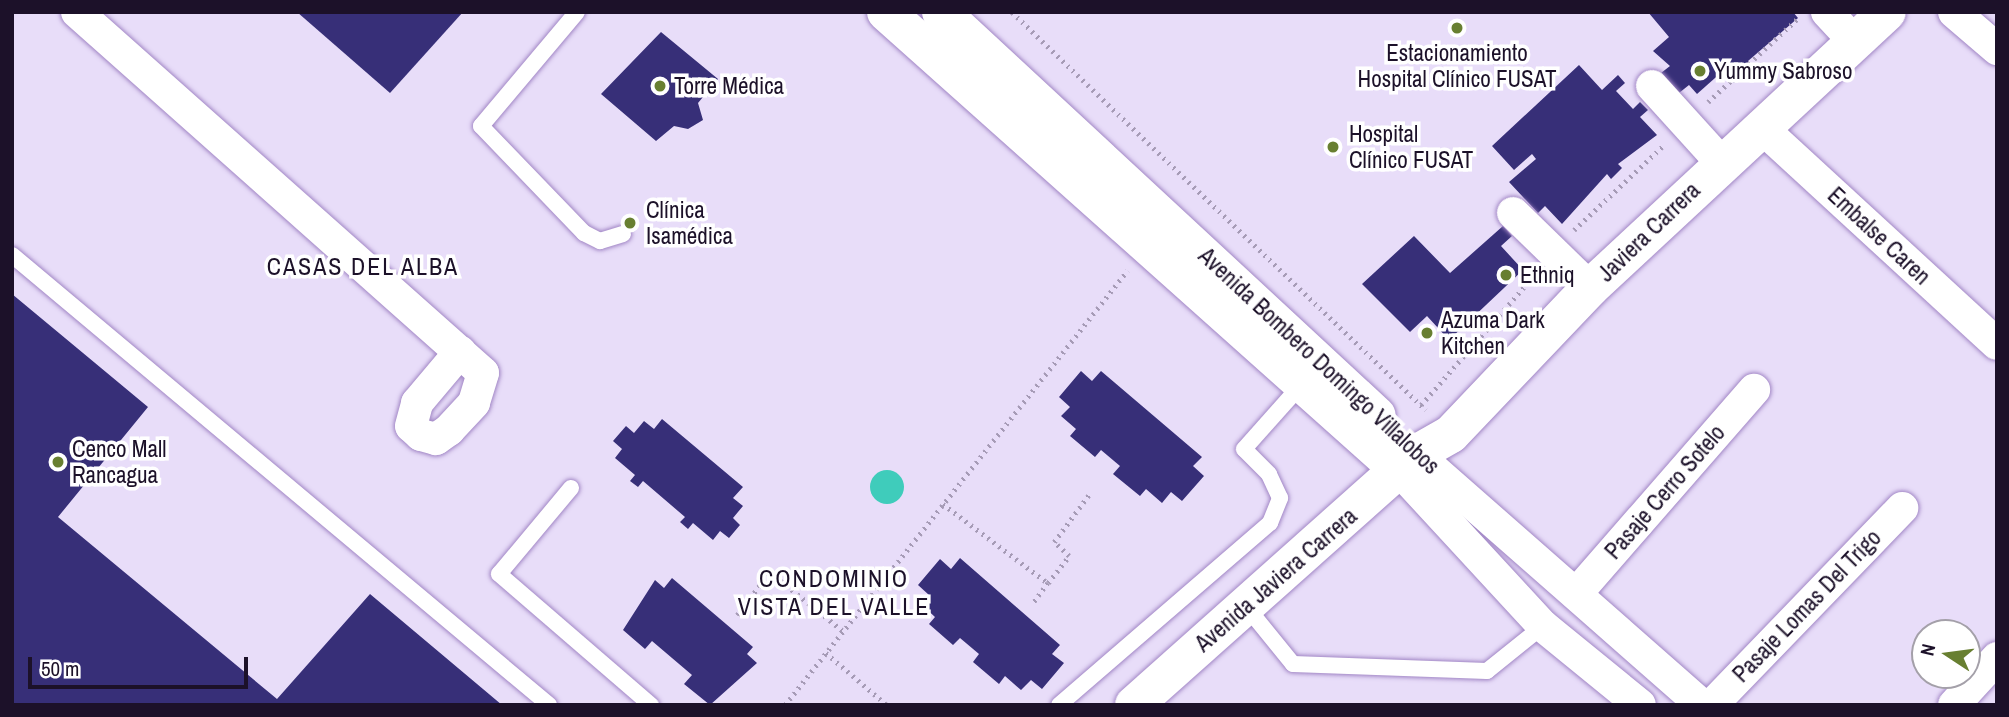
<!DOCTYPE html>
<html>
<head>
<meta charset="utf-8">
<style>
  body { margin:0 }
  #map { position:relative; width:2009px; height:717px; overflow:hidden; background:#e8ddf9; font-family:"Archivo Narrow",sans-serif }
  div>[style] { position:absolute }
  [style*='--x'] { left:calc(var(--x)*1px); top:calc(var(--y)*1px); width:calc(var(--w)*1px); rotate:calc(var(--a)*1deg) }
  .water>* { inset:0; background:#3fccbb }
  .round { border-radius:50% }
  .building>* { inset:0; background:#372f78 }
  .path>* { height:4.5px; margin-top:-2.25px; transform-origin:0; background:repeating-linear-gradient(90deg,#a69bb6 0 2px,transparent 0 7px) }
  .roads { filter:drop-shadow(0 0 2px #a186c5) drop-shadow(0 0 2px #a186c5) }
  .lane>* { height:16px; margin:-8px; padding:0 8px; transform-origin:8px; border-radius:8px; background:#fff }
  .street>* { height:32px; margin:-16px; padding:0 16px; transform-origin:16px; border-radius:16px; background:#fff }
  .secondary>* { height:38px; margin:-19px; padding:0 19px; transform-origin:19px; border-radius:19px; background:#fff }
  .dots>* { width:19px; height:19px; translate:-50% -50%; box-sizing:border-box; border:4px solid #fff; border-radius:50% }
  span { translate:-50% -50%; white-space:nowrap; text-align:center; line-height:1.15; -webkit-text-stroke:7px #fff; paint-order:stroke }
  .poi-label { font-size:23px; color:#1c1129 }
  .left { translate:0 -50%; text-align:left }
  .street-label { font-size:23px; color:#1c1129 }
  .neighbourhood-label { font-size:24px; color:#1c1129; letter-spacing:2px }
  .frame { position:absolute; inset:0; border:14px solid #1c1129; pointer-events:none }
  .north { position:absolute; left:1911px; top:619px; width:70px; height:70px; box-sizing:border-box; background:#fff; border:2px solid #a4a0a9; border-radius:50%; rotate:283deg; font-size:19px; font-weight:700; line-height:28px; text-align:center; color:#1c1129 }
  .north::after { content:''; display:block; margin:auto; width:24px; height:32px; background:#687f31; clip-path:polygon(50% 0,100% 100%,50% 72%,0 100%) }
  .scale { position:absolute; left:28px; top:657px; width:220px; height:32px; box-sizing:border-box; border:4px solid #1c1129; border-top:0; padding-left:9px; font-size:21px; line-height:24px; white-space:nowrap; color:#1c1129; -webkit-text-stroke:5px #fff; paint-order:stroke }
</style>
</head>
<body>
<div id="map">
  <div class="water">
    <i class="round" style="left:870px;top:470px;width:34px;height:34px"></i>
  </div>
  <div class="building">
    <i style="clip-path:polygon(297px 12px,463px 12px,390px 93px)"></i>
    <i style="clip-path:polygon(1648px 12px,1793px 12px,1798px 18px,1748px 61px,1753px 67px,1734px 83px,1724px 70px,1697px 94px,1689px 85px,1679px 93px,1661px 73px,1670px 66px,1653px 51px,1669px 37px)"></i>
    <i style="clip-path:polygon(661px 32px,718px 79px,698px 103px,703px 120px,688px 129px,674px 126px,656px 141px,601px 94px)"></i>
    <i style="clip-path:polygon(1579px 65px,1602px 90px,1618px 75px,1625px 83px,1616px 91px,1633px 109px,1640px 102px,1648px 110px,1640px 117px,1657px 135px,1618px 164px,1622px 168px,1611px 179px,1607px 174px,1562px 224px,1545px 206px,1538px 213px,1509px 182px,1536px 159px,1532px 154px,1514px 170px,1492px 146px)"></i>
    <i style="clip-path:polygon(1503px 226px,1512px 236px,1501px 246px,1523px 270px,1449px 340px,1427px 316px,1410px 332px,1362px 284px,1414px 236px,1450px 273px)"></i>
    <i style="clip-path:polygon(12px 294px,148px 407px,58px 517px,277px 699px,370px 594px,502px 705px,12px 705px)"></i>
    <i style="clip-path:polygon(1081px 371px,1092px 381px,1101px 371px,1202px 457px,1193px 466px,1204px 476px,1182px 501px,1171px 492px,1162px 503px,1146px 489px,1140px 496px,1113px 474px,1120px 466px,1101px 450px,1095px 457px,1070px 436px,1076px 429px,1061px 416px,1070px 407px,1059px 397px)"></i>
    <i style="clip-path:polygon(662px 419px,743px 487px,733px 498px,743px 506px,733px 518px,740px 525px,729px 538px,720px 531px,713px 540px,693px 523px,688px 529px,680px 522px,685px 517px,643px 481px,638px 487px,630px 481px,635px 475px,615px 458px,622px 449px,613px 441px,626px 426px,634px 433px,644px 421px,654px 429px)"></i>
    <i style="clip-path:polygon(960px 558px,1060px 645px,1052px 654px,1064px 663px,1042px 689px,1031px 680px,1021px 690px,1005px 676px,999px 684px,973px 662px,979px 654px,960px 638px,953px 645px,929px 624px,935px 617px,921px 604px,929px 595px,918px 585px,940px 559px,951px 569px)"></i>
    <i style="clip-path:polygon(672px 578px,753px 647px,747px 654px,757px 663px,710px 705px,684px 684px,692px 675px,652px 641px,645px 649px,623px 630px,655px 580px,664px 588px)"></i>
  </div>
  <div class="path">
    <i style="--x:1012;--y:12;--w:574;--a:43.87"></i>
    <i style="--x:1708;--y:102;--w:125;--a:-43"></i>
    <i style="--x:1574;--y:230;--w:124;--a:-43.4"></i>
    <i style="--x:1421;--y:405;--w:175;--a:-48.9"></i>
    <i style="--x:943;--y:504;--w:131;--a:37"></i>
    <i style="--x:1048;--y:583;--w:26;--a:126"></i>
    <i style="--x:1048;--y:583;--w:34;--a:-52"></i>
    <i style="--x:1069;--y:556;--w:21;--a:-137"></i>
    <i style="--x:1054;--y:542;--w:62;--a:-53.5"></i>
    <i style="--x:737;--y:615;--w:54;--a:-52.5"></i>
    <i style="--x:770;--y:572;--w:94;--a:38.9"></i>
    <i style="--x:826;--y:653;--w:80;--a:40.4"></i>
    <i style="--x:785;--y:705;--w:553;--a:-51.76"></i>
  </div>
  <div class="roads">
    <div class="lane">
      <i style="--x:577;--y:12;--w:149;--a:130.1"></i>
      <i style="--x:481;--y:126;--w:149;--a:46.1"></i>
      <i style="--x:584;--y:233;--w:18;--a:27"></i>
      <i style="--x:600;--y:241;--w:24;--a:-17"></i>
      <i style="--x:12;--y:255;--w:701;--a:39.96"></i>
      <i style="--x:571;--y:488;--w:112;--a:129.9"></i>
      <i style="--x:499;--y:574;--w:201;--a:40.8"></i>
      <i style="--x:1245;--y:605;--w:76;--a:50.9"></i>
      <i style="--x:1293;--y:664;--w:194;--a:2.1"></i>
      <i style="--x:1487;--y:671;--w:72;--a:-38.8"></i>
      <i style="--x:1059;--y:705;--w:279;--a:-40.8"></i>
      <i style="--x:1270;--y:523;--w:27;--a:-68"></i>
      <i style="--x:1280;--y:498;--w:26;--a:-115"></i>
      <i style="--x:1269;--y:474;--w:35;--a:-135"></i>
      <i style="--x:1244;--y:449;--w:87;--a:-48.3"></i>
    </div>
    <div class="street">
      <i style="--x:77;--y:12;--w:543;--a:41.64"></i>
      <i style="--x:483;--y:373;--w:31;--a:107"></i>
      <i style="--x:474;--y:403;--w:37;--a:133"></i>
      <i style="--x:449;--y:430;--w:16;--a:145"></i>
      <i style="--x:436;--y:439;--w:16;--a:-165"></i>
      <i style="--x:421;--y:435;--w:13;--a:-138"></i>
      <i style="--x:411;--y:426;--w:24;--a:-75"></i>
      <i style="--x:417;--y:403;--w:67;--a:-49.9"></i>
      <i style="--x:1827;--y:12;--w:40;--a:47"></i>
      <i style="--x:1954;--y:12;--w:57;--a:40.7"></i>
      <i style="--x:1652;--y:86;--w:103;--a:47.8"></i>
      <i style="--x:1762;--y:128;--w:319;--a:42.6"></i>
      <i style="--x:1513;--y:213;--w:107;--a:44.2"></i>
      <i style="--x:1416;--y:454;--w:381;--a:41.3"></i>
      <i style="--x:1398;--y:469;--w:214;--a:47.3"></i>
      <i style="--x:1543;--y:626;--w:125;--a:39.2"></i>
      <i style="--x:1576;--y:594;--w:271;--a:-48.9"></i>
      <i style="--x:1712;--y:705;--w:274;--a:-46"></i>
      <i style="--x:1954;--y:705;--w:64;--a:-47.5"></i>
    </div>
    <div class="secondary">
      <i style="--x:886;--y:12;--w:686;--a:41.75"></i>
      <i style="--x:941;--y:12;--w:594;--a:42.82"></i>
      <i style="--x:1134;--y:705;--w:378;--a:-41.7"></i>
      <i style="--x:1416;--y:454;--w:40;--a:-29.7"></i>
      <i style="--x:1451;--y:434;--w:202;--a:-46.4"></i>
      <i style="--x:1590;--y:288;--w:405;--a:-42.9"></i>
    </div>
  </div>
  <div class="dots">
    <i style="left:1457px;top:28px;background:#687f31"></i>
    <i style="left:1700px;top:71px;background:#687f31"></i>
    <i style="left:660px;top:86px;background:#687f31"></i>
    <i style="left:1333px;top:147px;background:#687f31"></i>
    <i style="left:630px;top:223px;background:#687f31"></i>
    <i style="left:1506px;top:275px;background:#687f31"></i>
    <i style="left:1427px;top:333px;background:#687f31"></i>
    <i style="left:58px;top:462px;background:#687f31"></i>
  </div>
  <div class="poi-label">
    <span style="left:1457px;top:66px">Estacionamiento<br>Hospital Clínico FUSAT</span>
    <span class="left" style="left:1714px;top:71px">Yummy Sabroso</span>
    <span class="left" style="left:674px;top:86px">Torre Médica</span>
    <span class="left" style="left:1349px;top:147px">Hospital<br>Clínico FUSAT</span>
    <span class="left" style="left:646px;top:223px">Clínica<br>Isamédica</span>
    <span class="left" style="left:1520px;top:275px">Ethniq</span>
    <span class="left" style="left:1441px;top:333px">Azuma Dark<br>Kitchen</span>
    <span class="left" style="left:72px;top:462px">Cenco Mall<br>Rancagua</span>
  </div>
  <div class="street-label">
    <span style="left:1649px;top:232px;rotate:-44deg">Javiera Carrera</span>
    <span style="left:1879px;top:236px;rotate:43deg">Embalse Caren</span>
    <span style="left:1319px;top:361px;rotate:43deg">Avenida Bombero Domingo Villalobos</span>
    <span style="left:1665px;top:492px;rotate:-49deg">Pasaje Cerro Sotelo</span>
    <span style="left:1276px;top:580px;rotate:-41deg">Avenida Javiera Carrera</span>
    <span style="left:1807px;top:606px;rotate:-46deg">Pasaje Lomas Del Trigo</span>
  </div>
  <div class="neighbourhood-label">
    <span style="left:363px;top:267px">CASAS DEL ALBA</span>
    <span style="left:834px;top:593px">CONDOMINIO<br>VISTA DEL VALLE</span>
  </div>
  <div class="frame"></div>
  <div class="north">N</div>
  <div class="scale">50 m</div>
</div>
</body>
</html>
